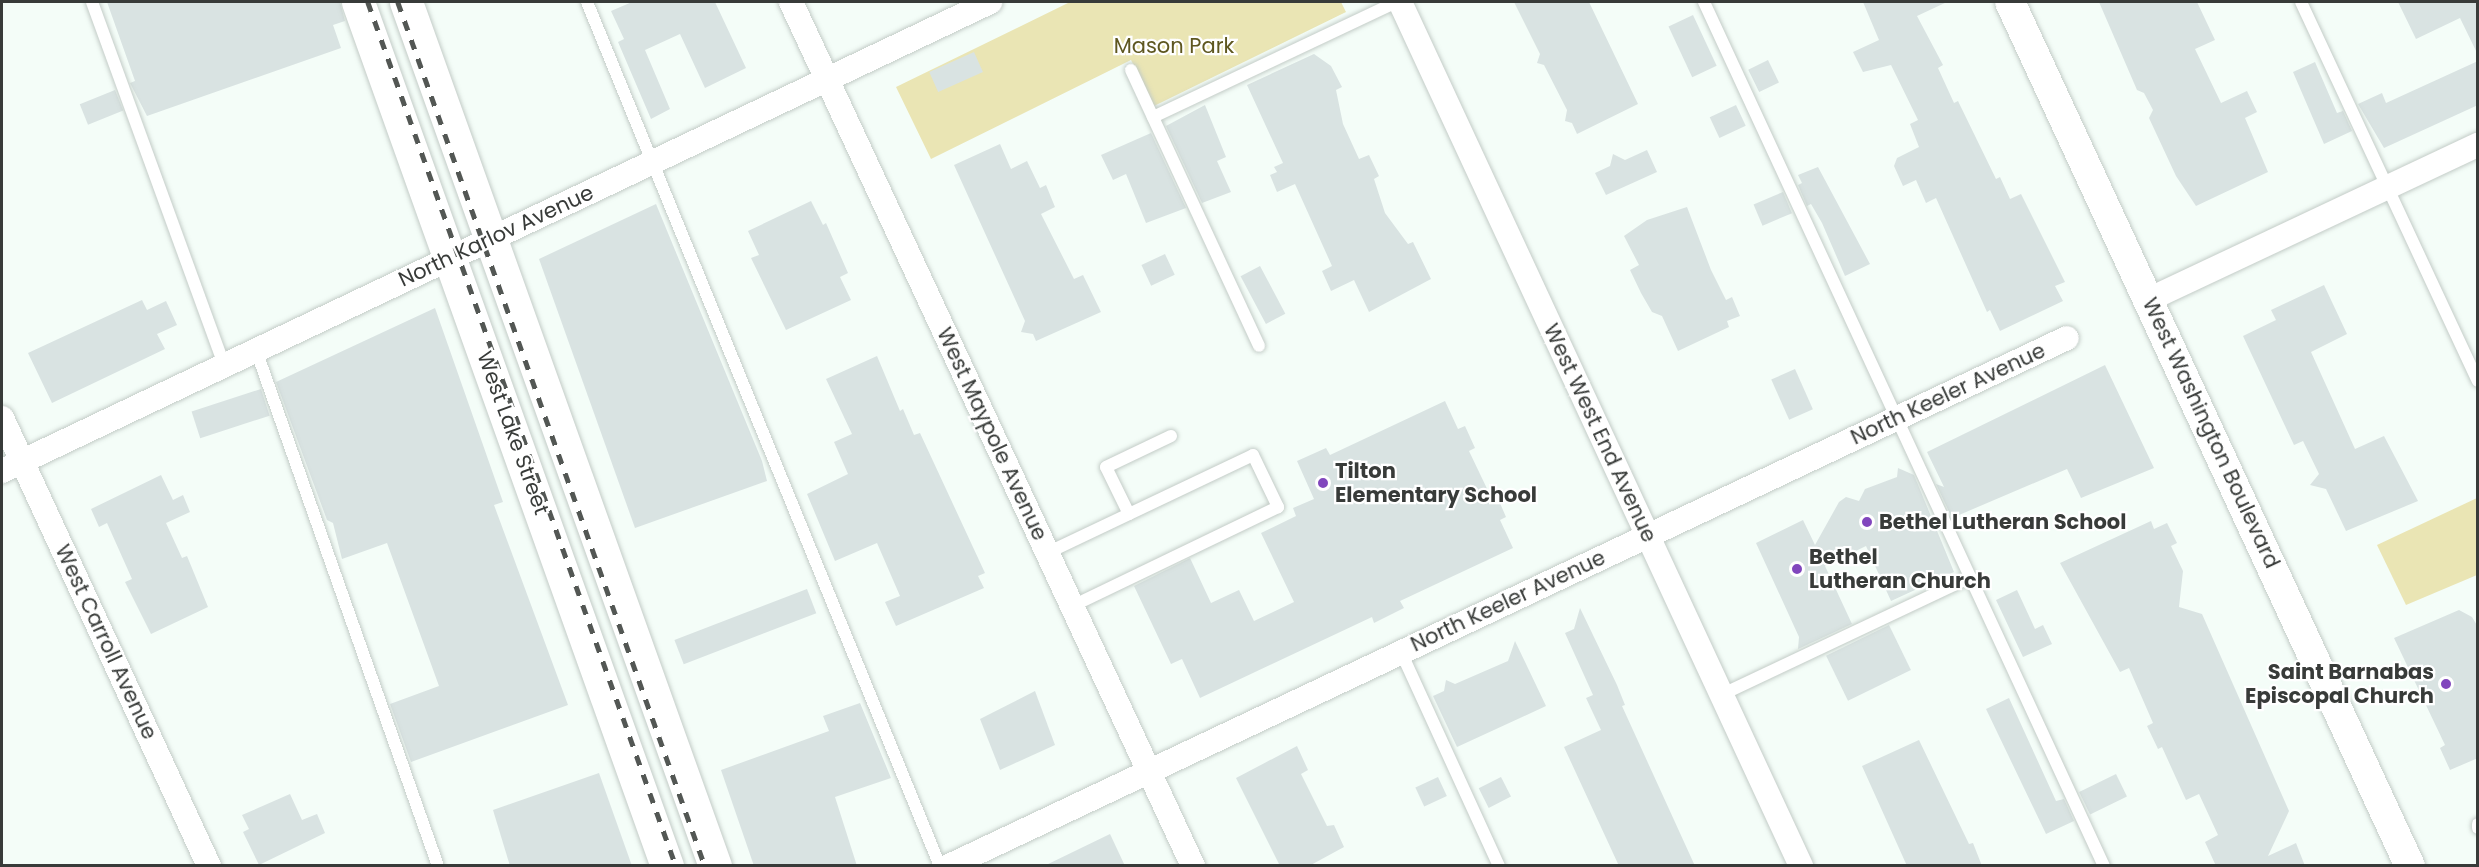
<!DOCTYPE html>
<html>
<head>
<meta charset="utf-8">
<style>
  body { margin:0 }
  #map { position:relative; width:2479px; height:867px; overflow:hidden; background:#f4fdf8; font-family:Poppins,sans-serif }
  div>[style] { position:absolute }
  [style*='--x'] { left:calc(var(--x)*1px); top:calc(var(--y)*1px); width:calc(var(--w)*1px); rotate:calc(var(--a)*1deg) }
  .green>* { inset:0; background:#eae5b4 }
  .building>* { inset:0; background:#d9e3e2; transform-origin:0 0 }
  .roads { filter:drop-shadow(0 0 2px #c3ccc7) drop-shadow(0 0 2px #c3ccc7) }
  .service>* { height:12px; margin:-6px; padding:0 6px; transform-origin:6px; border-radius:6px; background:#fff }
  .minor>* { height:24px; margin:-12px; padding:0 12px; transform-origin:12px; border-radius:12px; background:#fff }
  .tertiary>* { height:30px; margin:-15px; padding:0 15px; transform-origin:15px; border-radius:15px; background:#fff }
  .secondary>* { height:33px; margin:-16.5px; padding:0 16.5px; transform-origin:16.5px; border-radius:16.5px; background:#fff }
  .rail>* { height:4.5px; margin-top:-2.25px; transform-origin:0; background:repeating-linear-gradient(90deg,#535754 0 10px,transparent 0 20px) }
  .dots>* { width:16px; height:16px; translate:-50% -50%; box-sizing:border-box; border:3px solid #fff; border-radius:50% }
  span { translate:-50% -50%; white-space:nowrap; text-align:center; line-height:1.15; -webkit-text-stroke:4.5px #fff; paint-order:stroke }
  .park-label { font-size:21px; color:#5e5720 }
  .street-label { font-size:21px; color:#383b39 }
  .poi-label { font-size:21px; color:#383b39; font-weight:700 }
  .left { translate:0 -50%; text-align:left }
  .right { translate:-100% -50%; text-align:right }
  .frame { position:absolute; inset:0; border:3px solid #383b39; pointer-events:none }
</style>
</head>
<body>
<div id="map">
  <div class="green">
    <i style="clip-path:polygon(1070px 2px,1341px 2px,1346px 12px,1154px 106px,1131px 60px,931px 159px,896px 87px)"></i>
    <i style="clip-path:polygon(2477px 498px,2477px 575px,2406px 605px,2377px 545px)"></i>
  </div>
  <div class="building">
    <i style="clip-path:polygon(107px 2px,340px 2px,345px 21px,333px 25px,341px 48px,147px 116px,130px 83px,135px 81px)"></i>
    <i style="clip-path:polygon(632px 2px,715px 2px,746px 68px,705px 88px,680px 34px,645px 50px,670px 109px,651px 119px,618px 42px,624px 39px,611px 11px)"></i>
    <i style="clip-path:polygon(1514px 2px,1589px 2px,1638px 104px,1577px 134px,1572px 123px,1565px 121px,1567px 110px,1544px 65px,1537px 63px,1540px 54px)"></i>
    <i style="clip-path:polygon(1863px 2px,1947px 2px,1917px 16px,1943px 65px,1938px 68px,1954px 103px,1958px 101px,1996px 179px,2000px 177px,2010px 199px,2021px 194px,2065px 282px,2055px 286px,2063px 301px,2000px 331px,1990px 310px,1987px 312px,1936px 198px,1926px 203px,1916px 180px,1903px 186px,1894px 166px,1897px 158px,1919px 147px,1910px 124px,1918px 120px,1891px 65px,1863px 72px,1853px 52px,1879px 40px)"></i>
    <i style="clip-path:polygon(2099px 2px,2197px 2px,2215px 40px,2195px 49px,2221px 103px,2247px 91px,2257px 112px,2245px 118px,2268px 172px,2196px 206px,2176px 176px,2149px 118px,2153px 110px,2144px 93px,2137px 90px)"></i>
    <i style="clip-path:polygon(2398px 2px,2478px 2px,2478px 55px,2460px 18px,2416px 39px)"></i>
    <i style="left:1693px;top:15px;width:56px;height:27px;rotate:65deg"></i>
    <i style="left:974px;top:52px;width:22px;height:49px;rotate:66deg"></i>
    <i style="clip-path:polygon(1314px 54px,1331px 66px,1342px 87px,1336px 90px,1343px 124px,1359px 159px,1369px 155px,1379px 176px,1374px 179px,1385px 213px,1408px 244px,1413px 242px,1431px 279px,1369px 312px,1354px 280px,1331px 291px,1322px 271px,1332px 266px,1295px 184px,1277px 192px,1270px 175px,1277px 172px,1274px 167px,1283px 163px,1247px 85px)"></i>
    <i style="left:1768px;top:60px;width:25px;height:22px;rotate:64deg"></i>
    <i style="clip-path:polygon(2478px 61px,2478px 105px,2384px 148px,2358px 104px,2382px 93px,2386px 103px)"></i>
    <i style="clip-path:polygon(2315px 62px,2337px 113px,2343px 111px,2352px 131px,2324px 144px,2293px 72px)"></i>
    <i style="left:115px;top:90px;width:22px;height:38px;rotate:68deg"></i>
    <i style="clip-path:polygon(1205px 105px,1226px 157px,1217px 161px,1231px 192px,1202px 203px,1166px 126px)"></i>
    <i style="left:1736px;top:105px;width:23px;height:29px;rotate:65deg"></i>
    <i style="clip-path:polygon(1151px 133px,1186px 208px,1146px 223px,1126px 174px,1113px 180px,1101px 155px)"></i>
    <i style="clip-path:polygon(1000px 144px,1011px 169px,1027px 161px,1040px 188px,1046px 185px,1055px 207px,1041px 214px,1074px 279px,1083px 275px,1101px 312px,1036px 341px,1033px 334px,1021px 332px,1025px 321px,954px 165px)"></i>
    <i style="clip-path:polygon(1647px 150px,1657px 172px,1606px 195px,1595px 173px,1610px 166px,1613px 154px,1625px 160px)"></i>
    <i style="clip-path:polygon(1818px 167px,1870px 264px,1845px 276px,1822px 223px,1811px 204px,1807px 206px,1798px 185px,1802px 183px,1798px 175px)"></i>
    <i style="left:1783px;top:192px;width:23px;height:32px;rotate:67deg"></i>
    <i style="clip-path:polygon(811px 201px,823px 225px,826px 223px,848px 273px,840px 277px,851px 300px,786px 330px,751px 258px,759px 255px,748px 231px)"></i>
    <i style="clip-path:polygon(656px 204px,762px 461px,767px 481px,635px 528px,539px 259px)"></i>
    <i style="clip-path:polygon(1687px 207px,1711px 270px,1726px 300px,1732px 297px,1740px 316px,1727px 321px,1729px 327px,1678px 351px,1662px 316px,1652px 312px,1641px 293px,1630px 270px,1639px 265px,1624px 236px,1647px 220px)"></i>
    <i style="left:1165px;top:254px;width:23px;height:26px;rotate:65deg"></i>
    <i style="left:1260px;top:266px;width:54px;height:22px;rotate:62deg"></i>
    <i style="clip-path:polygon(2324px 285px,2347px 334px,2311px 352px,2355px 449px,2384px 436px,2418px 501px,2346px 531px,2326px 489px,2310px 485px,2319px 474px,2303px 441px,2294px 445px,2243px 336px,2276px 320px,2271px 310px)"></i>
    <i style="clip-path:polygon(142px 300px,147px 310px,166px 301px,177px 325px,157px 334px,165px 349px,52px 403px,28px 353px)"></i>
    <i style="clip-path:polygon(435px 308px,503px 502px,494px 505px,568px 705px,411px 762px,390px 704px,439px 686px,387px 543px,342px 559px,333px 523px,327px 520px,276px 382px)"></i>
    <i style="clip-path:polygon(877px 356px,900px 411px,903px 409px,914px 435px,920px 433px,985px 573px,978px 576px,984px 588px,896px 626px,885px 602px,900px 596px,877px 543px,835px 561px,807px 494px,848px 474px,834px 442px,852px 434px,826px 379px)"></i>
    <i style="clip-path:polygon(2105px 365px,2154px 468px,2081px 498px,2067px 469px,1952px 518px,1936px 484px,1944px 487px,1927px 452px)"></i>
    <i style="left:1795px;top:369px;width:44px;height:26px;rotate:66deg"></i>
    <i style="left:261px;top:389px;width:28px;height:73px;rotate:72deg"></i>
    <i style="clip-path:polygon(1445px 401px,1458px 429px,1465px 426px,1475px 448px,1469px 451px,1491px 497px,1496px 494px,1506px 517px,1500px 520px,1513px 548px,1400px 601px,1404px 608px,1374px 623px,1372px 617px,1200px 698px,1182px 659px,1171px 664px,1134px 586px,1190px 558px,1211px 603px,1239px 590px,1254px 621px,1294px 602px,1261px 533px,1296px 516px,1293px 508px,1314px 499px,1297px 461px,1326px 448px,1330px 455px)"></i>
    <i style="clip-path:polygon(1898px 468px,1914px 475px,1954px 572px,1891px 601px,1866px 546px,1825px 566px,1852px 624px,1798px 649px,1799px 637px,1756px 543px,1803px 520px,1815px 545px,1839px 502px,1846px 497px,1859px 501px,1865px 489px,1897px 477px)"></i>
    <i style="clip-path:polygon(161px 475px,173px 500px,183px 495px,190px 512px,166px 523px,182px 558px,187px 556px,208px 607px,151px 634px,125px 582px,132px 579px,107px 523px,99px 527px,91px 509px)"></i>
    <i style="clip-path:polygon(2151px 521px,2154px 529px,2167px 523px,2177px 543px,2171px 546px,2183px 571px,2179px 607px,2202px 614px,2289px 811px,2268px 856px,2296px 843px,2305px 866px,2216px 866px,2205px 842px,2218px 835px,2199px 794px,2186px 800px,2162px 747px,2158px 749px,2147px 726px,2153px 723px,2129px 668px,2120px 672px,2060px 563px)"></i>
    <i style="left:807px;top:589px;width:26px;height:142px;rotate:69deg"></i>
    <i style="clip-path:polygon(2017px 590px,2035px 629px,2043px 625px,2052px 644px,2023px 657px,1996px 600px)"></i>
    <i style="clip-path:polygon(1580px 608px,1617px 685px,1625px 705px,1622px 706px,1695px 866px,1619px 866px,1564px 747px,1601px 730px,1586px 698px,1593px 695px,1565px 633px,1574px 629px)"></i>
    <i style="clip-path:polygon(2459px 610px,2472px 617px,2478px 627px,2478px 758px,2450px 770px,2440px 748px,2445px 745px,2394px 638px)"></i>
    <i style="left:1889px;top:625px;width:50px;height:70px;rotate:64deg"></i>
    <i style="clip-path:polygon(1515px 641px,1546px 706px,1457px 747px,1433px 696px,1444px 691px,1446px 680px,1455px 684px,1508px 661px)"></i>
    <i style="clip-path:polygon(1035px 691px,1055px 745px,1000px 770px,980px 719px)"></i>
    <i style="clip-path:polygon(2009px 698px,2056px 801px,2064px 799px,2074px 821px,2046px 834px,1986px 709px)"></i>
    <i style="clip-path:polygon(860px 703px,891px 778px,835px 797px,857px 866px,754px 866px,721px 770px,829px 731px,823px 716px)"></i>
    <i style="clip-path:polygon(1919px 740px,1969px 844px,1973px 843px,1982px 866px,1907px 866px,1862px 766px)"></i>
    <i style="clip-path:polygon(1297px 746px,1308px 770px,1301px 774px,1327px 826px,1334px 825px,1344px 847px,1309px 866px,1280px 866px,1236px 778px)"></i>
    <i style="clip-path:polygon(599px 773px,632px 866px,510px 866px,493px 810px)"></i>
    <i style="left:2116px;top:774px;width:25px;height:41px;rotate:64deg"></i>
    <i style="left:1438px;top:777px;width:21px;height:25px;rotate:65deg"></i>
    <i style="left:1501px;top:777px;width:22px;height:25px;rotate:63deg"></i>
    <i style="clip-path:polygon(290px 794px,302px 820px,317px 814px,325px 833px,259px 865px,243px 832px,249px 829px,242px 815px)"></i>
    <i style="clip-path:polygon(1110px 834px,1125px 866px,1044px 866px)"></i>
  </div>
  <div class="roads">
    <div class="service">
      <i style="--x:92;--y:2;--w:386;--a:70"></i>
      <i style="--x:587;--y:2;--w:933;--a:67.78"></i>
      <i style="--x:1704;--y:2;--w:952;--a:65.16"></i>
      <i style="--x:2301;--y:2;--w:418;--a:65"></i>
      <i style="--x:1131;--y:70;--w:304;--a:65.1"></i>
      <i style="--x:1153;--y:117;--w:269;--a:-25.3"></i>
      <i style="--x:256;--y:350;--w:547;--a:70.57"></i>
      <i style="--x:1129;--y:514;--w:52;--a:-116.1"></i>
      <i style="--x:1106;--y:467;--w:72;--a:-25.5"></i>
      <i style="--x:1047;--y:553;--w:228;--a:-25.4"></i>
      <i style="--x:1253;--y:455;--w:58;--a:64.3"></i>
      <i style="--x:1278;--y:507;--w:229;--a:154.3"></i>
      <i style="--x:1401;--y:652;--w:235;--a:65.4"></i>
      <i style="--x:1721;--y:695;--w:276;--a:-25.3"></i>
      <i style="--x:2478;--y:824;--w:4;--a:90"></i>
    </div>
    <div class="minor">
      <i style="--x:791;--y:2;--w:953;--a:65.05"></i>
      <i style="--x:1400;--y:2;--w:953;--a:65.1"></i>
      <i style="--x:2150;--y:299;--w:362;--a:-25.2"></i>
      <i style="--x:2;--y:418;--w:494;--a:65.2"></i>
      <i style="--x:2;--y:471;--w:1094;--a:-25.39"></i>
      <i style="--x:949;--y:866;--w:1236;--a:-25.28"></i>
    </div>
    <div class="tertiary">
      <i style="--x:2010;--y:2;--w:952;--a:65.16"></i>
    </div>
    <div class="secondary">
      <i style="--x:358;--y:2;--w:918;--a:70.32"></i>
      <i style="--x:406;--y:2;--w:918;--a:70.32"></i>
    </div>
  </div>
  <div class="rail">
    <i style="--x:368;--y:2;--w:917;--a:70.38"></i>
    <i style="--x:398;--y:2;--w:917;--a:70.44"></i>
  </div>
  <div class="dots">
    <i style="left:1323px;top:483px;background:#8146bd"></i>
    <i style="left:1867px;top:522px;background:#8146bd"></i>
    <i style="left:1797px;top:569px;background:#8146bd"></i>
    <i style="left:2446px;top:684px;background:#8146bd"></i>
  </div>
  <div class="park-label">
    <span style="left:1174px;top:46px">Mason Park</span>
  </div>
  <div class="street-label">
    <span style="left:496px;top:236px;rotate:-25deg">North Karlov Avenue</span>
    <span style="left:1948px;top:394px;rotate:-25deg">North Keeler Avenue</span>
    <span style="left:513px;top:433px;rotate:70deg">West Lake Street</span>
    <span style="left:1600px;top:433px;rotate:65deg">West West End Avenue</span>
    <span style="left:2211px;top:433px;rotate:65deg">West Washington Boulevard</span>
    <span style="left:992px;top:434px;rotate:65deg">West Maypole Avenue</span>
    <span style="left:1508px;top:601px;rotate:-25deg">North Keeler Avenue</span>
    <span style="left:106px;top:642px;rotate:65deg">West Carroll Avenue</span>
  </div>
  <div class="poi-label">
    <span class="left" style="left:1335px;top:483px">Tilton<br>Elementary School</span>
    <span class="left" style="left:1879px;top:522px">Bethel Lutheran School</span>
    <span class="left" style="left:1809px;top:569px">Bethel<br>Lutheran Church</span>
    <span class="right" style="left:2434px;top:684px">Saint Barnabas<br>Episcopal Church</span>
  </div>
  <div class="frame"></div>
</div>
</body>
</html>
